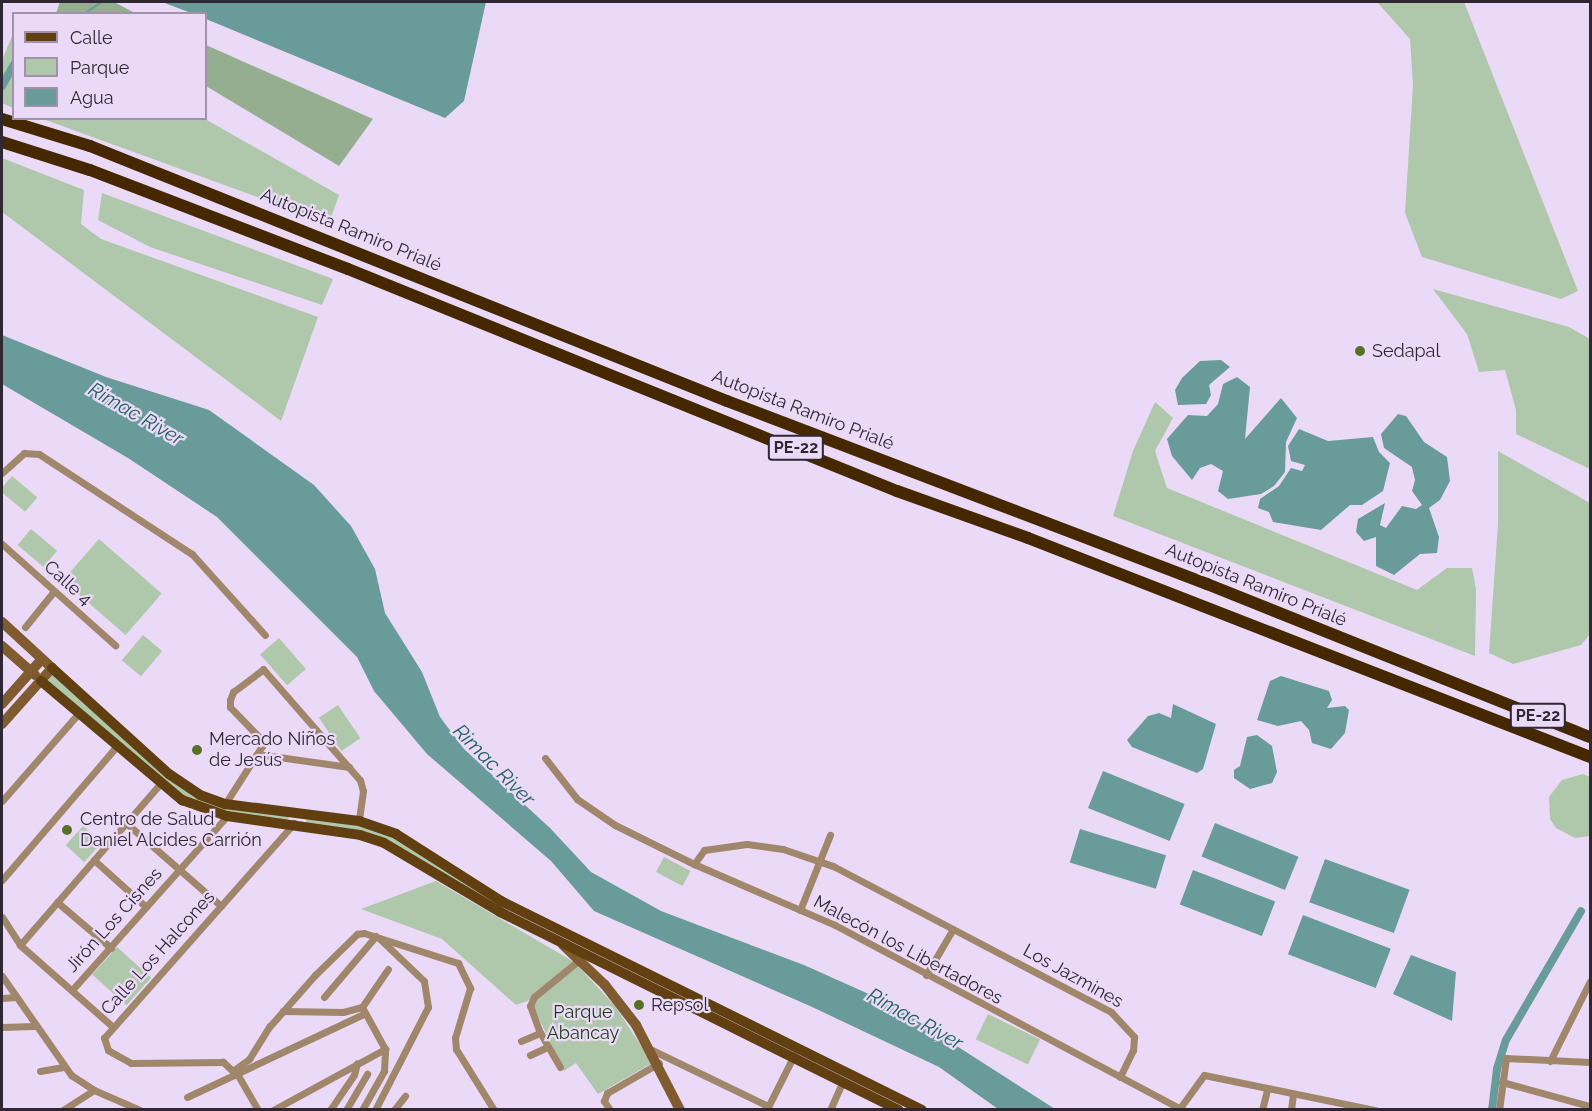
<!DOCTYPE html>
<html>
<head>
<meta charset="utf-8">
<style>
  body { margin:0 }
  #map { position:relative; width:1592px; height:1111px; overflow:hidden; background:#ebdaf7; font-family:Raleway,sans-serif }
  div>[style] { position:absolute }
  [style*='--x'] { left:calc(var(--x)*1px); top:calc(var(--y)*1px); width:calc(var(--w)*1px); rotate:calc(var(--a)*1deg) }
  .green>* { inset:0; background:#afc7aa; transform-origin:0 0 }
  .forest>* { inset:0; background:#94ae8f }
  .water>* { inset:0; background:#699b9b; transform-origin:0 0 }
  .stream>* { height:2px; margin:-1px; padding:0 1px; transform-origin:1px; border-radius:1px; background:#699b9b }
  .canal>* { height:8px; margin:-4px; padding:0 4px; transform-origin:4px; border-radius:4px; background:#699b9b }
  .street>* { height:7px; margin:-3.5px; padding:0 3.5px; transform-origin:3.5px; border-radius:3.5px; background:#a0876b }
  .secondary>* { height:10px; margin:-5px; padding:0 5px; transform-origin:5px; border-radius:5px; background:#7f5b2f }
  .primary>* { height:10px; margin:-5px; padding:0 5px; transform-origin:5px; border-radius:5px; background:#613f10 }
  .highway>* { height:12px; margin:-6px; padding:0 6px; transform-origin:6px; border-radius:6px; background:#452800 }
  .dots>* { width:16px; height:16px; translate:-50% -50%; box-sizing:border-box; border:3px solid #ebdaf7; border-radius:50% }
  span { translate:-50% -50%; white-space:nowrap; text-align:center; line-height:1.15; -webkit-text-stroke:4.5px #ebdaf7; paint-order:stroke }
  .shield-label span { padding:2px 4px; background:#ebdaf7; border:2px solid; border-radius:4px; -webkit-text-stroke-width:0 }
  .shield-label { font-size:16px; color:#2f2833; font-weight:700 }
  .street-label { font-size:18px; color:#2f2833 }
  .poi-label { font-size:18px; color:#2f2833 }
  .left { translate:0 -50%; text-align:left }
  .park-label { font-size:18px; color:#193d11 }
  .water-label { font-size:20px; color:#206364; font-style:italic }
  .frame { position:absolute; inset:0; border:3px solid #2f2833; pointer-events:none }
  .legend { position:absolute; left:12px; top:12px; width:195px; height:108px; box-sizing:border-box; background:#ebdaf7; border:2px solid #a093a9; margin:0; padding:8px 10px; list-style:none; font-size:18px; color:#2f2833 }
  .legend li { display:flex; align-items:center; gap:12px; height:30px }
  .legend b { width:30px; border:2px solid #a093a9 }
</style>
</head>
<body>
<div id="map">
  <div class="green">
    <i style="clip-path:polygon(1377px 2px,1464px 2px,1578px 291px,1561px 299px,1422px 257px,1405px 213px,1413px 85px,1410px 39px)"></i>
    <i style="clip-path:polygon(13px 34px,14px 108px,13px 108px,2px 103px,2px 60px)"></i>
    <i style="clip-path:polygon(43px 119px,205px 119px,339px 195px,329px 223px)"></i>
    <i style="clip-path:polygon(2px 158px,84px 190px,81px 224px,101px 239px,318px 317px,281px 421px,2px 212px)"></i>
    <i style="clip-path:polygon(102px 193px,333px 279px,322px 305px,150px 247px,98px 220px)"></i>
    <i style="clip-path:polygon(1433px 289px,1569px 327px,1590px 339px,1590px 469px,1516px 434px,1516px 410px,1505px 370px,1479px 372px,1467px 334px)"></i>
    <i style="clip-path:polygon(1155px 402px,1173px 418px,1155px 451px,1167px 488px,1417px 590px,1447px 568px,1472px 568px,1476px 589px,1475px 656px,1113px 516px,1133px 451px)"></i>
    <i style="clip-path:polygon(1498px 451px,1590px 503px,1590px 634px,1581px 645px,1513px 664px,1489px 653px,1498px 524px)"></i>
    <i style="left:12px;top:476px;width:33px;height:19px;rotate:40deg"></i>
    <i style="left:31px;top:529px;width:34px;height:21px;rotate:40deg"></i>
    <i style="left:99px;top:539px;width:83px;height:55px;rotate:41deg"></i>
    <i style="left:143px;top:635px;width:25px;height:33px;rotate:40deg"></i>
    <i style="left:279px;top:638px;width:41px;height:25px;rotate:49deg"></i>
    <i style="clip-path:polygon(52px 674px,185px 790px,289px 815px,288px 822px,235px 815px,190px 801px,47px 682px)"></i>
    <i style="left:338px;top:705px;width:40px;height:23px;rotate:56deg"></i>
    <i style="clip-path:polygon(1583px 774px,1590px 777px,1590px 836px,1575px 838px,1556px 828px,1550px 819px,1549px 797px,1562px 780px)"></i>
    <i style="clip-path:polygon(308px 817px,358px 824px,387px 833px,522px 919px,401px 849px,305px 824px)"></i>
    <i style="left:83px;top:826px;width:25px;height:26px;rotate:42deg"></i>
    <i style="left:664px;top:857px;width:30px;height:17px;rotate:28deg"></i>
    <i style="clip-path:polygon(436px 881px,574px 962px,615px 1006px,652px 1063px,598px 1094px,576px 1063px,564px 1071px,530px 1000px,516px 1005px,442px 939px,361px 909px)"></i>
    <i style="left:117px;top:947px;width:46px;height:37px;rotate:42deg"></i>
    <i style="left:988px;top:1014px;width:58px;height:28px;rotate:26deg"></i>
  </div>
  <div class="forest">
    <i style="clip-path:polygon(60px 2px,114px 2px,135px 13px,56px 13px)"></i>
    <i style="clip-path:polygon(206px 45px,373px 119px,339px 166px,206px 86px)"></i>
  </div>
  <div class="water">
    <i style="clip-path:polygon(162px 2px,486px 2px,464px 101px,445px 118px,206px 19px,206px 14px,191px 13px)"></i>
    <i style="clip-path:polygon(2px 335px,106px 377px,209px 410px,314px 485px,351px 526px,375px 569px,385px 613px,422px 672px,440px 717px,464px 749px,550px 828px,591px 872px,661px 911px,804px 965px,891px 1004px,1055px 1109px,998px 1109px,939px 1067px,810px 1006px,594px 911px,551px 861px,427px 754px,374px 691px,357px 657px,217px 517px,128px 458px,2px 384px)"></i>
    <i style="clip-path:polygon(1221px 360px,1230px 367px,1209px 385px,1211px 395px,1206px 404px,1178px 405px,1175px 390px,1182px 378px,1200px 361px)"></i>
    <i style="clip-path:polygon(1237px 377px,1250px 387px,1245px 439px,1281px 398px,1297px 418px,1286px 442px,1285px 472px,1274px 486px,1261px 494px,1228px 499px,1218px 491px,1223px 471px,1211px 464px,1200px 468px,1192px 480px,1172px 456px,1167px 439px,1188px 415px,1207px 416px,1218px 404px,1223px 384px)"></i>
    <i style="clip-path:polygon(1398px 414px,1406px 416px,1424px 442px,1447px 457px,1450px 481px,1440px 500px,1429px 508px,1439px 537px,1437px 553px,1420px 554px,1394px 575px,1376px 566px,1376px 537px,1364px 541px,1356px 532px,1358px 519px,1385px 503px,1380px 525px,1386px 528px,1402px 506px,1416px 509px,1422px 505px,1412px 491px,1415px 480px,1412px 467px,1384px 448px,1381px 434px)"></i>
    <i style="clip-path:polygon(1299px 429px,1328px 441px,1373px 437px,1379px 452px,1390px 463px,1383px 491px,1362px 505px,1350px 505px,1321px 530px,1273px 522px,1269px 512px,1258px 508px,1260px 499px,1279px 486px,1291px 468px,1302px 471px,1305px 465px,1291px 461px,1288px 446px)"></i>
    <i style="clip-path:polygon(1281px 676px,1329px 691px,1332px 700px,1327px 708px,1345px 706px,1349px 710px,1345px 733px,1331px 749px,1312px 743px,1309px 730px,1301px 721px,1278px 726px,1257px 720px,1270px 681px)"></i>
    <i style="clip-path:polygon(1173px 704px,1216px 724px,1203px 769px,1197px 773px,1132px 747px,1127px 740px,1148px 716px,1159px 713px,1171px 718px)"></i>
    <i style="clip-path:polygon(1257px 735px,1272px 746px,1277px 772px,1272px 783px,1250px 789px,1234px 778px,1234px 770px,1240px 766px,1247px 737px)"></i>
    <i style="left:1103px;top:771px;width:88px;height:40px;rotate:22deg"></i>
    <i style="left:1215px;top:823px;width:90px;height:36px;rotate:22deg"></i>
    <i style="left:1080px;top:829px;width:90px;height:35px;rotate:17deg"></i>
    <i style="left:1325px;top:859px;width:90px;height:46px;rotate:20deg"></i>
    <i style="left:1193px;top:870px;width:88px;height:37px;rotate:21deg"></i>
    <i style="left:1303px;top:915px;width:94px;height:42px;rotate:21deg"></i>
    <i style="clip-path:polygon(1411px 955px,1456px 972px,1452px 1021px,1393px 994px)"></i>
  </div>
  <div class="stream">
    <i style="--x:84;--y:14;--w:22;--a:-34"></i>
  </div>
  <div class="canal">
    <i style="--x:2;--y:86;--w:25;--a:-61"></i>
    <i style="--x:1492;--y:1110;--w:41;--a:-83"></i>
    <i style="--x:1497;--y:1069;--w:30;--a:-73"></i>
    <i style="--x:1506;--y:1040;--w:149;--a:-59.8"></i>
  </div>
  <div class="street">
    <i style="--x:2;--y:473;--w:30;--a:-42"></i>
    <i style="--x:24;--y:453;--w:15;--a:4"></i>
    <i style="--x:39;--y:454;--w:183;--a:33.2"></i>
    <i style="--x:192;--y:554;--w:109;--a:48"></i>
    <i style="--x:2;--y:544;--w:152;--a:41.8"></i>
    <i style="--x:25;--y:627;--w:46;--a:-51.1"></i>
    <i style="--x:257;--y:754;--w:93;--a:8"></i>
    <i style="--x:545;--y:758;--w:52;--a:52"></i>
    <i style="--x:577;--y:799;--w:46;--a:34.4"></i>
    <i style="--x:615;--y:825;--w:88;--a:26.3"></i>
    <i style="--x:694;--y:864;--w:154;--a:23.4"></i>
    <i style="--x:835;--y:925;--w:394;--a:28"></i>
    <i style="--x:2;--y:801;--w:116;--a:-48.9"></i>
    <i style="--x:225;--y:804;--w:69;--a:-57.5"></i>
    <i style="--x:262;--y:746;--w:8;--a:-104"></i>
    <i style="--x:260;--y:738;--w:43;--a:-134.1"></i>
    <i style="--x:230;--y:707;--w:7;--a:-90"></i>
    <i style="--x:230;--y:700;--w:9;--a:-69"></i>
    <i style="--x:233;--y:692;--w:38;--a:-37"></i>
    <i style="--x:263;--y:669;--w:147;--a:48.9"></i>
    <i style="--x:360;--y:780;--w:11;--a:75"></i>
    <i style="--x:363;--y:791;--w:30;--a:98"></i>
    <i style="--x:126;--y:823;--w:126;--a:41.1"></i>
    <i style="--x:94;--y:860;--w:70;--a:42.1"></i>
    <i style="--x:694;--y:864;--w:17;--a:-54"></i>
    <i style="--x:704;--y:850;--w:43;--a:-7.9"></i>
    <i style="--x:747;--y:844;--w:36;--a:8"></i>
    <i style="--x:783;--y:849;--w:53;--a:18.8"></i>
    <i style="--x:833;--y:866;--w:314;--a:27.7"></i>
    <i style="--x:1111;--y:1012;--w:34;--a:47"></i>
    <i style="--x:1134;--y:1037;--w:13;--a:94"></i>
    <i style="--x:1133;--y:1050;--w:30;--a:116"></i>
    <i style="--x:2;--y:880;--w:175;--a:-49.4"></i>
    <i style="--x:57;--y:902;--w:71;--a:40.4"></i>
    <i style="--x:800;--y:910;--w:81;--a:-68.2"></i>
    <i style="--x:2;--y:917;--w:33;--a:57"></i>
    <i style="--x:20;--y:945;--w:123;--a:41.4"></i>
    <i style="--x:20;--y:945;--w:213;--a:-49"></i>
    <i style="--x:926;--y:975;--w:53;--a:-59.6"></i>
    <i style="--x:2;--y:976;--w:121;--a:55.1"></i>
    <i style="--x:71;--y:1075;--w:27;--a:33"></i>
    <i style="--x:94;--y:1090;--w:50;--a:23.5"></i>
    <i style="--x:72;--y:990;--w:233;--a:-48.3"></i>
    <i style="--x:324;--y:997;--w:80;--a:-49.6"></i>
    <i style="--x:2;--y:998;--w:14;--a:-4"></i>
    <i style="--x:283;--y:1011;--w:60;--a:1"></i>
    <i style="--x:343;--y:1012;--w:20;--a:-15"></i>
    <i style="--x:2;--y:1027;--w:32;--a:-2"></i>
    <i style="--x:521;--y:1041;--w:21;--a:-23"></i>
    <i style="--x:652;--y:1050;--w:129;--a:25.8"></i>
    <i style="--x:530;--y:1055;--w:19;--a:-25"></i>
    <i style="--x:1550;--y:1061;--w:89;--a:-63.4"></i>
    <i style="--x:560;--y:1067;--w:39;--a:-120"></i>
    <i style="--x:540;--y:1033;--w:29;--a:-110"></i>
    <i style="--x:530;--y:1006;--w:10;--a:-66"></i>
    <i style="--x:534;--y:997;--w:58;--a:-39.4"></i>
    <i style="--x:234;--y:1070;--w:19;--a:-36"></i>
    <i style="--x:249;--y:1059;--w:39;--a:-58"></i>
    <i style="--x:270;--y:1026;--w:68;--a:-48.6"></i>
    <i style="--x:315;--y:975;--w:59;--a:-44.3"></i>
    <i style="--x:357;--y:934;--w:7;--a:-8"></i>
    <i style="--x:364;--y:933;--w:99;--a:17.7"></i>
    <i style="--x:458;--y:963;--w:28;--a:64"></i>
    <i style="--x:470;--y:988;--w:52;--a:106.7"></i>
    <i style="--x:455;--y:1038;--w:11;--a:85"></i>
    <i style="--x:456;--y:1049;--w:72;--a:58.1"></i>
    <i style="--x:40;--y:1071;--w:22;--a:-10"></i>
    <i style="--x:1502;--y:1082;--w:91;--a:15.3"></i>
    <i style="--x:187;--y:1097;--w:195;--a:-25.2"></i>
    <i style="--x:1180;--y:1108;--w:41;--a:-54"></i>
    <i style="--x:1204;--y:1075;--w:175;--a:11.6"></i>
    <i style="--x:767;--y:1109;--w:60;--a:-63.4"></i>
    <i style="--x:63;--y:1110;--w:37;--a:-33"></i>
    <i style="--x:258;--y:1110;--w:39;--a:-120"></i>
    <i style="--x:238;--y:1076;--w:21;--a:-137"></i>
    <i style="--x:223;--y:1062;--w:92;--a:179.4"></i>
    <i style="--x:131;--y:1063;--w:26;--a:-151"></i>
    <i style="--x:108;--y:1050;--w:13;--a:-108"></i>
    <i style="--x:104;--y:1038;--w:287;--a:-48.5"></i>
    <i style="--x:273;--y:1110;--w:128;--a:-28.6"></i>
    <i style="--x:385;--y:1049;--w:48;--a:-118.7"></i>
    <i style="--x:362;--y:1007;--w:46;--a:-55.6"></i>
    <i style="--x:330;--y:1110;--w:42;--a:-55.6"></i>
    <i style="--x:354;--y:1075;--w:12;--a:-76"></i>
    <i style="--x:346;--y:1110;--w:42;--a:-59.7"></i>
    <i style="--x:362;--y:1110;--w:45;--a:-60.6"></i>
    <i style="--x:384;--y:1071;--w:22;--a:-87"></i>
    <i style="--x:375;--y:1110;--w:116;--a:-62.8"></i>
    <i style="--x:428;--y:1007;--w:26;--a:-99"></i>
    <i style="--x:424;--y:981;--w:62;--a:-136.3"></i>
    <i style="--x:394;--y:1110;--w:18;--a:-52"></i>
    <i style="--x:610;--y:1110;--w:11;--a:-124"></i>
    <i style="--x:604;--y:1101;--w:9;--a:-69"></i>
    <i style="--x:607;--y:1093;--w:60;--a:-30"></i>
    <i style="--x:830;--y:1110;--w:32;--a:-66"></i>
    <i style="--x:1262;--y:1110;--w:21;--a:-76"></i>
    <i style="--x:1291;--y:1110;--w:16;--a:-83"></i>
    <i style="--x:1499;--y:1110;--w:52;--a:-82.3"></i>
    <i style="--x:1506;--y:1058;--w:84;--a:2.7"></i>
  </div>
  <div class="secondary">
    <i style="--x:2;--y:622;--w:68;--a:42.6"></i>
    <i style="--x:52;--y:668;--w:75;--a:131.8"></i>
    <i style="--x:2;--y:646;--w:44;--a:41.3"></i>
    <i style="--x:2;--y:704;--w:60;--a:-48.4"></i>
    <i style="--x:563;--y:945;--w:58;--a:43.6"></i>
    <i style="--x:605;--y:985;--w:51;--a:52.2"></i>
    <i style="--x:636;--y:1025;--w:96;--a:62.6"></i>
  </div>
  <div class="primary">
    <i style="--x:52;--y:668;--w:158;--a:42.2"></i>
    <i style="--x:169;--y:774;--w:37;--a:34"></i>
    <i style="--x:200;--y:795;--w:27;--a:20"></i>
    <i style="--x:225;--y:804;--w:135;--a:7.2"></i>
    <i style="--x:359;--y:821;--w:39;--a:19"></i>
    <i style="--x:396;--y:834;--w:125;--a:32.5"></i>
    <i style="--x:501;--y:901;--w:470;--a:26.4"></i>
    <i style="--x:41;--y:681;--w:185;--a:40.2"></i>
    <i style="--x:182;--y:800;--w:48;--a:19.6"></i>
    <i style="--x:227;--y:816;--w:134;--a:8.1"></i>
    <i style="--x:360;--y:835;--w:25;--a:18"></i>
    <i style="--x:384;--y:843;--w:135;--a:30.7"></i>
    <i style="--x:500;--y:912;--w:445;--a:26.4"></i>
  </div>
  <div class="highway">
    <i style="--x:2;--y:119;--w:92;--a:17.1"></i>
    <i style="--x:90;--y:146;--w:686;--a:21.82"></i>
    <i style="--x:727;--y:401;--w:514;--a:20.87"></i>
    <i style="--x:1207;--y:584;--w:412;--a:21.8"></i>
    <i style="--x:2;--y:142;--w:92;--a:17.7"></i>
    <i style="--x:90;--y:170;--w:276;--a:21"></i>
    <i style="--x:348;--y:269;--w:592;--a:22.02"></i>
    <i style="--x:897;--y:491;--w:139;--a:19.7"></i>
    <i style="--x:1028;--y:538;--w:603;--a:21.29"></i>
  </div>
  <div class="dots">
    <i style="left:1360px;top:351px;background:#547126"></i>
    <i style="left:197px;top:750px;background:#547126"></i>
    <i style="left:67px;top:830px;background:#547126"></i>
    <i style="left:639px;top:1005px;background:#547126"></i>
  </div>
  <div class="shield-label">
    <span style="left:796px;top:448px">PE-22</span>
    <span style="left:1538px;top:716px">PE-22</span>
  </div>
  <div class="street-label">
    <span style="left:351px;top:230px;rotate:22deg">Autopista Ramiro Prialé</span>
    <span style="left:803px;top:410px;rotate:21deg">Autopista Ramiro Prialé</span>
    <span style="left:68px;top:583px;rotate:42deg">Calle 4</span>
    <span style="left:1256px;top:585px;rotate:22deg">Autopista Ramiro Prialé</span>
    <span style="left:114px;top:920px;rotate:-48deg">Jirón Los Cisnes</span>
    <span style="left:908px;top:950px;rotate:28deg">Malecón los Libertadores</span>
    <span style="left:158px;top:953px;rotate:-48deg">Calle Los Halcones</span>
    <span style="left:1073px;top:976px;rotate:29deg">Los Jazmines</span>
  </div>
  <div class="poi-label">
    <span class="left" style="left:1372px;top:351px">Sedapal</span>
    <span class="left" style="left:209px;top:750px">Mercado Niños<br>de Jesús</span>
    <span class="left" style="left:80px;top:830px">Centro de Salud<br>Daniel Alcides Carrión</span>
    <span class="left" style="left:651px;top:1005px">Repsol</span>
  </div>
  <div class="park-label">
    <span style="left:583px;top:1023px">Parque<br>Abancay</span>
  </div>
  <div class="water-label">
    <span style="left:136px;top:414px;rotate:30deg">Rimac River</span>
    <span style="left:494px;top:765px;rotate:45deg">Rimac River</span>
    <span style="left:915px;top:1019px;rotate:29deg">Rimac River</span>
  </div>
  <div class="frame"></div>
  <ul class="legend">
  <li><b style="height:8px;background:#613f10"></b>Calle</li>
  <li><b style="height:16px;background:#afc7aa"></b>Parque</li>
  <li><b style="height:16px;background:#699b9b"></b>Agua</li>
  </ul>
</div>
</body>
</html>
